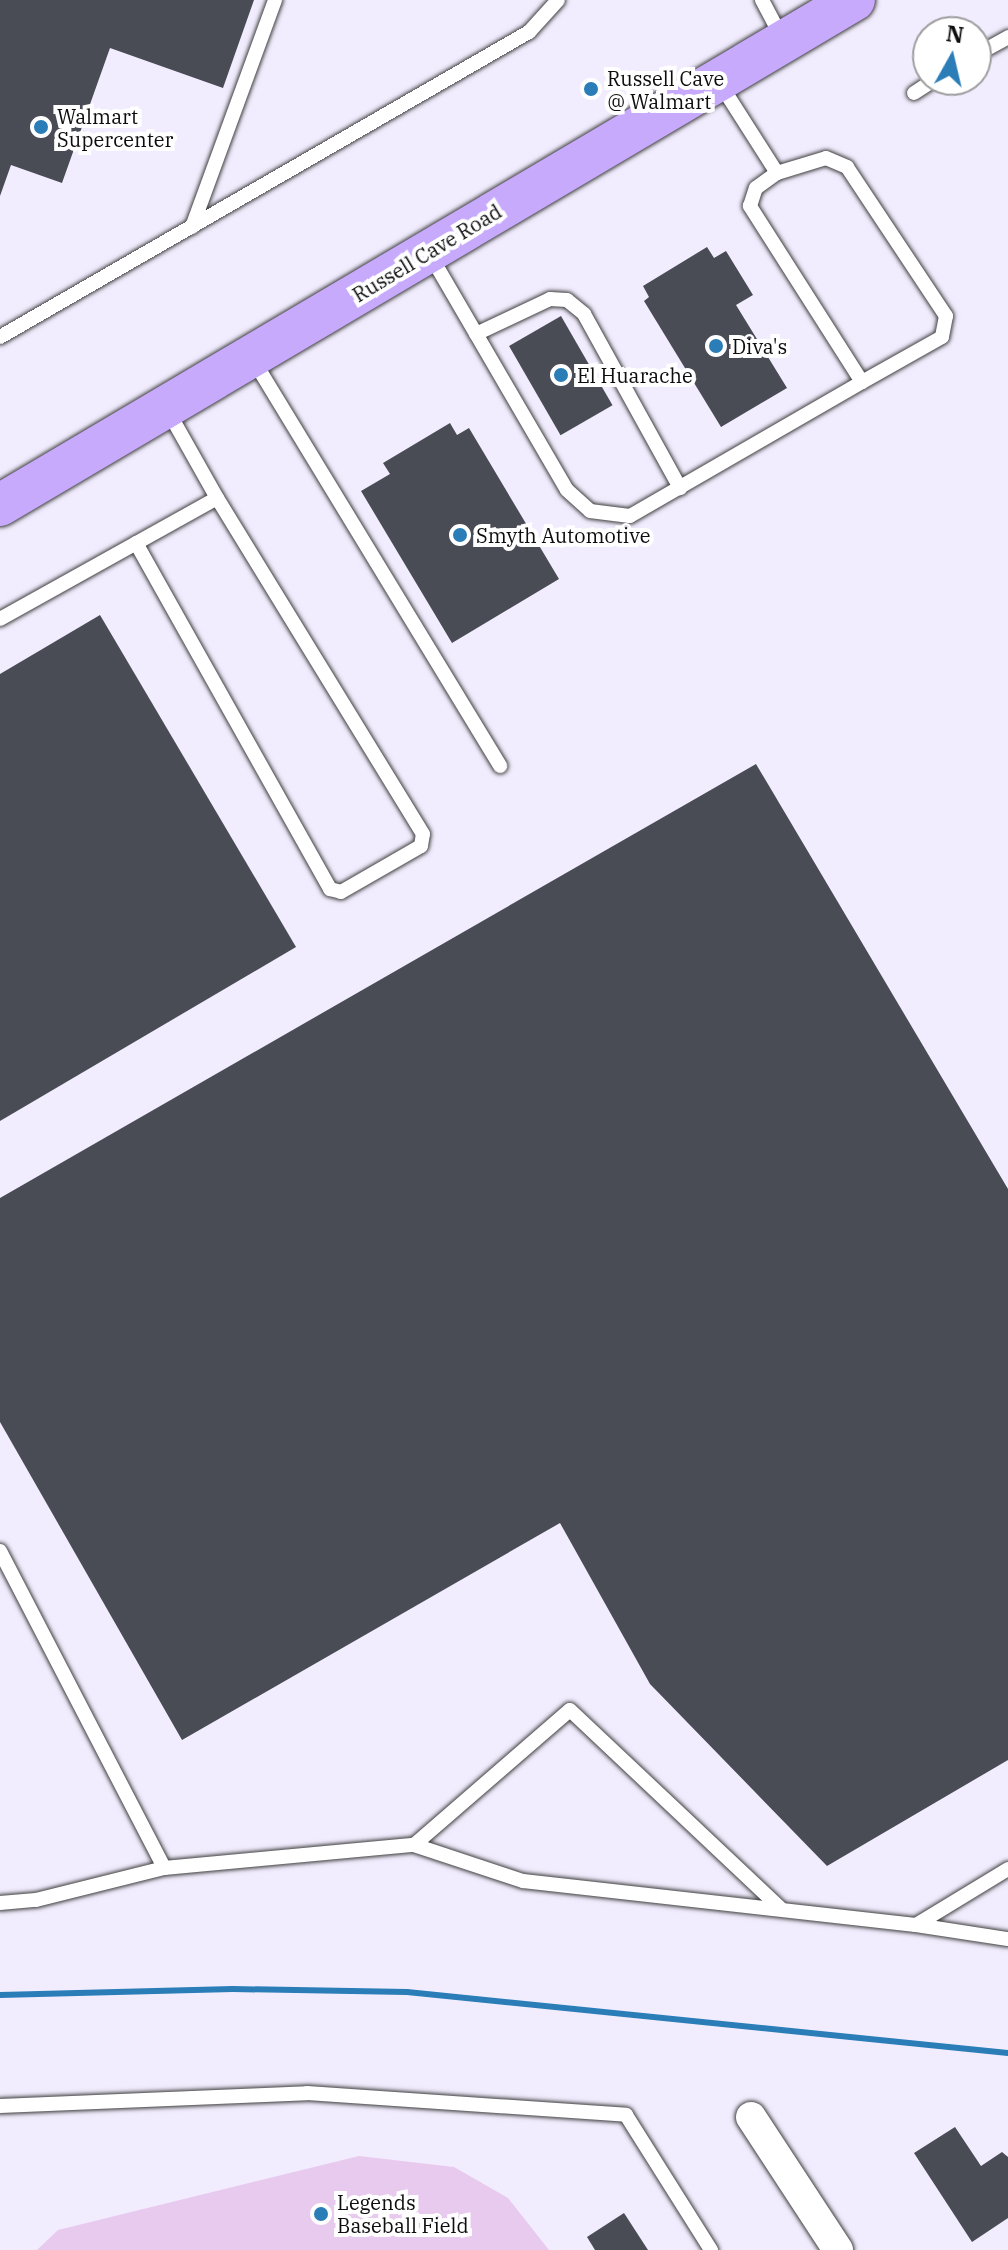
<!DOCTYPE html>
<html>
<head>
<meta charset="utf-8">
<style>
  body { margin:0 }
  #map { position:relative; width:1008px; height:2250px; overflow:hidden; background:#f2edfe; font-family:"IBM Plex Serif",serif }
  div>[style] { position:absolute }
  [style*='--x'] { left:calc(var(--x)*1px); top:calc(var(--y)*1px); width:calc(var(--w)*1px); rotate:calc(var(--a)*1deg) }
  .pitch>* { inset:0; background:#e8caef }
  .building>* { inset:0; background:#494b55; transform-origin:0 0 }
  .roads { filter:drop-shadow(0 0 2px #404040) drop-shadow(0 0 2px #404040) }
  .lane>* { height:14px; margin:-7px; padding:0 7px; transform-origin:7px; border-radius:7px; background:#fff }
  .street>* { height:30px; margin:-15px; padding:0 15px; transform-origin:15px; border-radius:15px; background:#fff }
  .secondary>* { height:42px; margin:-21px; padding:0 21px; transform-origin:21px; border-radius:21px; background:#c7aafc }
  .rail>* { height:6px; margin:-3px; padding:0 3px; transform-origin:3px; border-radius:3px; background:#2a7db7 }
  .dots>* { width:22px; height:22px; translate:-50% -50%; box-sizing:border-box; border:4px solid #fff; border-radius:50% }
  span { translate:-50% -50%; white-space:nowrap; text-align:center; line-height:1.15; -webkit-text-stroke:8px #fff; paint-order:stroke }
  .poi-label { font-size:20px; color:#0d0d0d }
  .left { translate:0 -50%; text-align:left }
  .street-label { font-size:20px; color:#0d0d0d }
  .north { position:absolute; left:912px; top:16px; width:80px; height:80px; box-sizing:border-box; background:#fff; border:2px solid #9e9e9e; border-radius:50%; rotate:8deg; font-size:22px; font-weight:700; line-height:32px; text-align:center; color:#0d0d0d }
  .north::after { content:''; display:block; margin:auto; width:28px; height:36px; background:#2a7db7; clip-path:polygon(50% 0,100% 100%,50% 72%,0 100%) }
</style>
</head>
<body>
<div id="map">
  <div class="pitch">
    <i style="clip-path:polygon(359px 2156px,454px 2167px,508px 2198px,549px 2250px,37px 2250px,58px 2230px)"></i>
  </div>
  <div class="building">
    <i style="clip-path:polygon(0 0,254px 0,223px 88px,110px 48px,62px 183px,11px 165px,0 196px)"></i>
    <i style="clip-path:polygon(707px 247px,714px 258px,726px 251px,753px 295px,736px 305px,787px 388px,721px 427px,644px 301px,649px 297px,643px 286px)"></i>
    <i style="left:561px;top:316px;width:103px;height:60px;rotate:60deg"></i>
    <i style="clip-path:polygon(450px 423px,457px 435px,469px 428px,559px 579px,452px 643px,361px 491px,390px 474px,383px 463px)"></i>
    <i style="clip-path:polygon(100px 615px,296px 947px,0 1121px,0 674px)"></i>
    <i style="clip-path:polygon(756px 764px,1008px 1189px,1008px 1760px,827px 1866px,650px 1684px,560px 1523px,182px 1740px,0 1422px,0 1198px)"></i>
    <i style="clip-path:polygon(955px 2127px,981px 2166px,1002px 2152px,1008px 2157px,1008px 2218px,972px 2242px,914px 2153px)"></i>
    <i style="clip-path:polygon(624px 2213px,648px 2250px,595px 2250px,587px 2237px)"></i>
  </div>
  <div class="roads">
    <div class="lane">
      <i style="--x:762;--y:0;--w:43;--a:62.2"></i>
      <i style="--x:976;--y:55;--w:37;--a:-29"></i>
      <i style="--x:719;--y:82;--w:108;--a:57.5"></i>
      <i style="--x:914;--y:93;--w:24;--a:-33"></i>
      <i style="--x:826;--y:158;--w:23;--a:23"></i>
      <i style="--x:847;--y:167;--w:179;--a:56.4"></i>
      <i style="--x:946;--y:316;--w:21;--a:101"></i>
      <i style="--x:942;--y:337;--w:92;--a:150.6"></i>
      <i style="--x:862;--y:382;--w:209;--a:-122.5"></i>
      <i style="--x:750;--y:206;--w:19;--a:-72"></i>
      <i style="--x:756;--y:188;--w:26;--a:-36"></i>
      <i style="--x:777;--y:173;--w:51;--a:-17"></i>
      <i style="--x:192;--y:227;--w:242;--a:-69.9"></i>
      <i style="--x:429;--y:253;--w:274;--a:59.8"></i>
      <i style="--x:567;--y:490;--w:31;--a:42"></i>
      <i style="--x:590;--y:511;--w:40;--a:7.1"></i>
      <i style="--x:630;--y:516;--w:268;--a:-30"></i>
      <i style="--x:476;--y:334;--w:82;--a:-25.3"></i>
      <i style="--x:550;--y:299;--w:17;--a:3"></i>
      <i style="--x:567;--y:300;--w:22;--a:39"></i>
      <i style="--x:584;--y:314;--w:199;--a:61.1"></i>
      <i style="--x:0;--y:337;--w:611;--a:-29.97"></i>
      <i style="--x:529;--y:32;--w:43;--a:-47.8"></i>
      <i style="--x:254;--y:361;--w:474;--a:58.7"></i>
      <i style="--x:136;--y:543;--w:397;--a:60.7"></i>
      <i style="--x:330;--y:889;--w:11;--a:15"></i>
      <i style="--x:341;--y:892;--w:92;--a:-29.9"></i>
      <i style="--x:421;--y:846;--w:12;--a:-81"></i>
      <i style="--x:423;--y:834;--w:394;--a:-121.5"></i>
      <i style="--x:0;--y:619;--w:248;--a:-29.1"></i>
      <i style="--x:217;--y:498;--w:100;--a:-119.4"></i>
      <i style="--x:0;--y:1551;--w:357;--a:62.6"></i>
      <i style="--x:414;--y:1845;--w:206;--a:-40.9"></i>
      <i style="--x:570;--y:1710;--w:290;--a:43.3"></i>
      <i style="--x:0;--y:1903;--w:36;--a:-5"></i>
      <i style="--x:36;--y:1900;--w:132;--a:-14"></i>
      <i style="--x:164;--y:1868;--w:251;--a:-5.3"></i>
      <i style="--x:414;--y:1845;--w:115;--a:18.3"></i>
      <i style="--x:523;--y:1881;--w:395;--a:6.4"></i>
      <i style="--x:916;--y:1925;--w:108;--a:-31.3"></i>
      <i style="--x:916;--y:1925;--w:93;--a:8.7"></i>
      <i style="--x:0;--y:2106;--w:307;--a:-2.4"></i>
      <i style="--x:307;--y:2093;--w:320;--a:3.9"></i>
      <i style="--x:626;--y:2115;--w:160;--a:57.8"></i>
    </div>
    <div class="street">
      <i style="--x:751;--y:2117;--w:159;--a:56.8"></i>
    </div>
    <div class="secondary">
      <i style="--x:0;--y:505;--w:992;--a:-30.6"></i>
    </div>
  </div>
  <div class="rail">
    <i style="--x:0;--y:1995;--w:233;--a:-1.5"></i>
    <i style="--x:233;--y:1989;--w:174;--a:1"></i>
    <i style="--x:407;--y:1992;--w:604;--a:5.8"></i>
  </div>
  <div class="dots">
    <i style="left:591px;top:89px;background:#2a7db7"></i>
    <i style="left:41px;top:127px;background:#2a7db7"></i>
    <i style="left:716px;top:346px;background:#2a7db7"></i>
    <i style="left:561px;top:375px;background:#2a7db7"></i>
    <i style="left:460px;top:535px;background:#2a7db7"></i>
    <i style="left:321px;top:2214px;background:#2a7db7"></i>
  </div>
  <div class="poi-label">
    <span class="left" style="left:607px;top:90px">Russell Cave<br>@ Walmart</span>
    <span class="left" style="left:57px;top:128px">Walmart<br>Supercenter</span>
    <span class="left" style="left:732px;top:346px">Diva's</span>
    <span class="left" style="left:577px;top:375px">El Huarache</span>
    <span class="left" style="left:476px;top:535px">Smyth Automotive</span>
    <span class="left" style="left:337px;top:2214px">Legends<br>Baseball Field</span>
  </div>
  <div class="street-label">
    <span style="left:427px;top:253px;rotate:-31deg">Russell Cave Road</span>
  </div>
  <div class="north">N</div>
</div>
</body>
</html>
